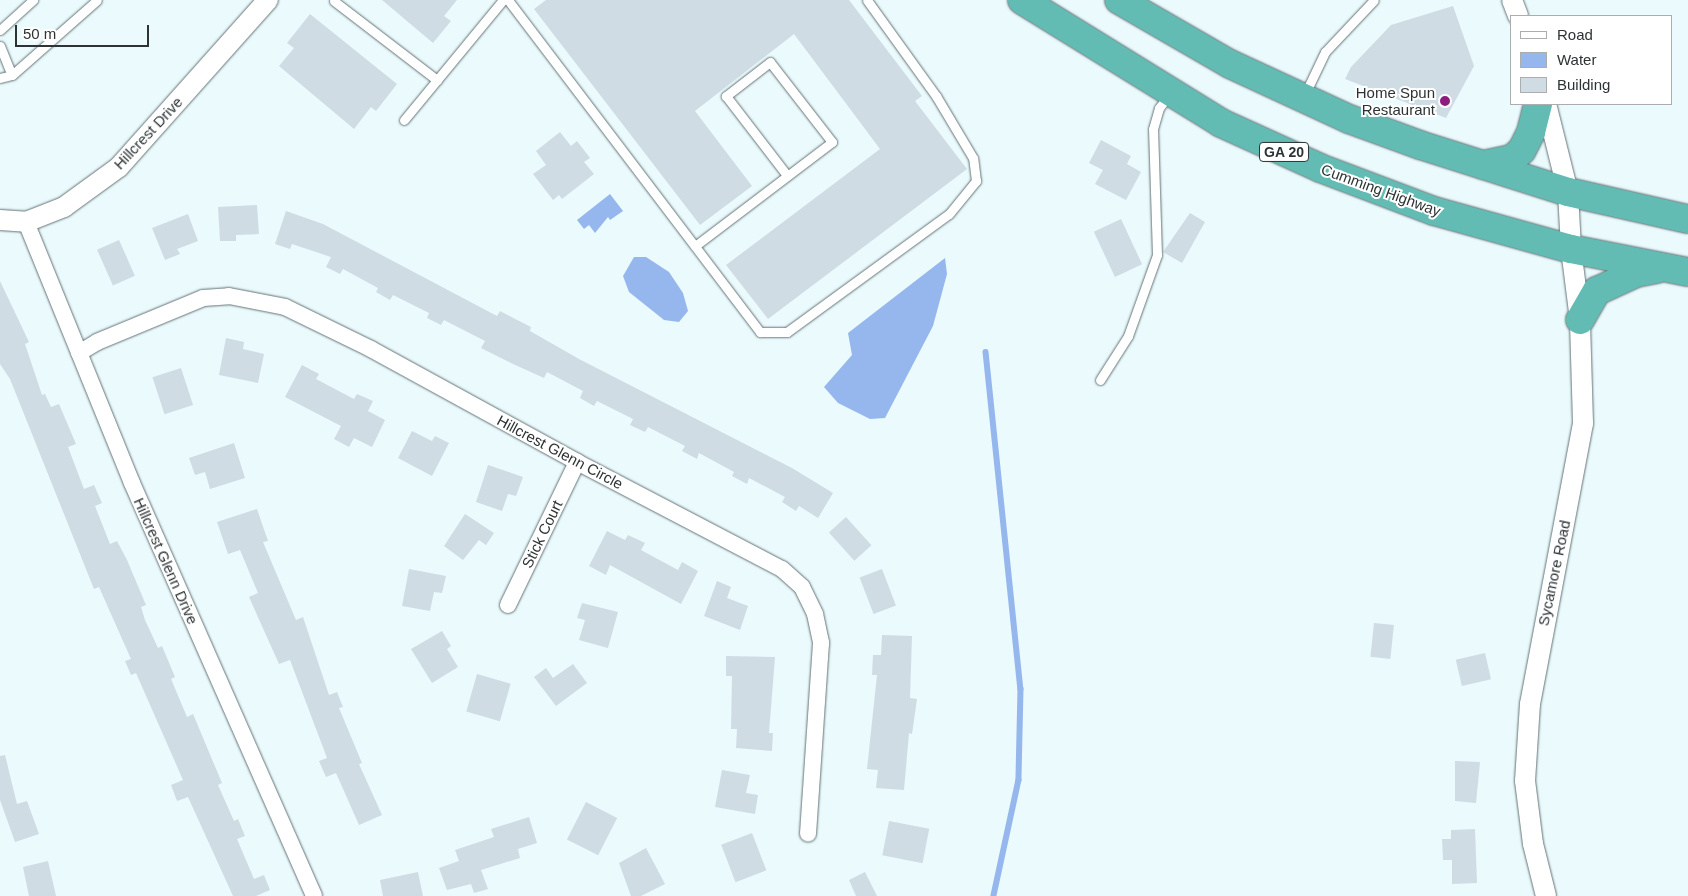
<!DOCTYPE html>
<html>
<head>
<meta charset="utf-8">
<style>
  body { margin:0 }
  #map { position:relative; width:1688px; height:896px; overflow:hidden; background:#eafafd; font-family:Helvetica,sans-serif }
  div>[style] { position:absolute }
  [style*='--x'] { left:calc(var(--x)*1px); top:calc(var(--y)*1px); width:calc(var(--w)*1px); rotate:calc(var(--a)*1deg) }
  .water>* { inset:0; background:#95b7ed }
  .stream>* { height:5.5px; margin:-2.75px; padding:0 2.75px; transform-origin:2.75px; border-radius:2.75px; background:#95b7ed }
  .building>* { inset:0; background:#d0dce4; transform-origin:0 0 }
  .roads { filter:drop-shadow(0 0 1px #657376) drop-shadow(0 0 1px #657376) }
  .service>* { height:9px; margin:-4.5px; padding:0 4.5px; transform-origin:4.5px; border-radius:4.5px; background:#fff }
  .minor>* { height:16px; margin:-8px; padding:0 8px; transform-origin:8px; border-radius:8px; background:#fff }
  .tertiary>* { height:20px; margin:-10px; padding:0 10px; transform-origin:10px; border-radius:10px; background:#fff }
  .trunk>* { height:28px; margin:-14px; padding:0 14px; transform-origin:14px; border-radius:14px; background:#62bcb3 }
  .dots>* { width:14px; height:14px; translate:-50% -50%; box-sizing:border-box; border:2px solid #fff; border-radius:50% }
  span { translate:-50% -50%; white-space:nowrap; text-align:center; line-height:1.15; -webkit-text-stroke:4px #fff; paint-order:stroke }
  .shield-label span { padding:1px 4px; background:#fff; border:1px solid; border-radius:4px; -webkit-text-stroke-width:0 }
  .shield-label { font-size:14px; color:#2d3334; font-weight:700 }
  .poi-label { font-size:15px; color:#2d3334 }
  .right { translate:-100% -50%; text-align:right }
  .street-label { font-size:15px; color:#2d3334 }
  .legend { position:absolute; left:1510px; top:15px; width:162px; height:90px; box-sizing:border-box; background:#fff; border:1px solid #abadae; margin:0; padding:6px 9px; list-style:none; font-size:15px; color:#2d3334 }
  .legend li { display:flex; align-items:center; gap:10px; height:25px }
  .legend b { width:25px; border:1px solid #abadae }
  .scale { position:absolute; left:15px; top:25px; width:134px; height:22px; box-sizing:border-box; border:2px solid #2d3334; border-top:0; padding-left:6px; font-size:15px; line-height:18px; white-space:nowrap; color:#2d3334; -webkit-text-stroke:4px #fff; paint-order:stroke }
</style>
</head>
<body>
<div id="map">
  <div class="water">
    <i style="clip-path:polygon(610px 194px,623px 211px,610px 220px,608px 217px,595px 233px,589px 225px,584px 229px,577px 220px)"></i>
    <i style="clip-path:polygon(634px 257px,646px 257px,669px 272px,683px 293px,688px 311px,679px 322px,664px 320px,629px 292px,623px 276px)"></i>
    <i style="clip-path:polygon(945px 258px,947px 274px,933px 326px,885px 418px,870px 419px,838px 403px,824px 387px,852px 355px,848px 333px)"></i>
  </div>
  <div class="stream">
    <i style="--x:986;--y:352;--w:339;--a:84.1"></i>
    <i style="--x:1021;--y:689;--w:91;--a:91.3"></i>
    <i style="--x:1019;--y:780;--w:119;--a:102.2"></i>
  </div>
  <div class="building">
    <i style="clip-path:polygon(382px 0,457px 0,444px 16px,451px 21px,433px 43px)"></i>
    <i style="clip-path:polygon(546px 0,849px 0,922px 96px,915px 101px,967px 169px,768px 319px,726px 265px,880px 149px,794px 34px,695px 111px,752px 186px,700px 225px,534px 9px)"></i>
    <i style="clip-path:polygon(1453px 6px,1474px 66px,1446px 118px,1345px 79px,1351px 67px,1391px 25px)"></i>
    <i style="clip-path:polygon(310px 14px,397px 84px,376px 111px,371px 107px,354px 129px,279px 66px,294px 48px,287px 43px)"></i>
    <i style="clip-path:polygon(560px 132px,571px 146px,577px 141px,590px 158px,584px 162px,594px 174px,562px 199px,559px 195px,553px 200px,533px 174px,546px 165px,536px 151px)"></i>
    <i style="clip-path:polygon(1101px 140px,1131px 156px,1127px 164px,1141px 172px,1126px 200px,1095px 184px,1103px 170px,1089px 163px)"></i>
    <i style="clip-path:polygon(257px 205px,259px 234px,236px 235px,236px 241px,220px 241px,218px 207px)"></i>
    <i style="clip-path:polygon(286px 211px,323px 224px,497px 316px,500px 311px,531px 327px,530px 331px,579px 359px,792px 468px,833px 493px,818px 518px,799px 506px,796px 511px,782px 502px,785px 497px,749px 478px,747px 484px,732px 476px,734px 472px,699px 453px,697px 459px,682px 451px,685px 446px,648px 427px,645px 432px,630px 425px,633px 419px,597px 401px,594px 406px,580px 398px,583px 391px,547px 372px,544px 378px,513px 364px,481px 348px,485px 341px,444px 320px,441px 325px,427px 318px,429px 313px,393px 295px,390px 300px,376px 292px,378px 288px,343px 269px,340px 274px,326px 267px,331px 257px,292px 244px,290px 249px,275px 244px)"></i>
    <i style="clip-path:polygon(1190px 213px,1205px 222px,1182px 263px,1163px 252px)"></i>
    <i style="clip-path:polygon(188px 214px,198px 241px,177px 249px,180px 254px,165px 260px,152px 228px)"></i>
    <i style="left:1121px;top:219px;width:50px;height:30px;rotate:65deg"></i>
    <i style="left:119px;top:240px;width:39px;height:24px;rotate:66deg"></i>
    <i style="clip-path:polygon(0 281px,29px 342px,25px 344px,42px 395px,45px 394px,51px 407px,59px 404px,76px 444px,68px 447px,84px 489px,94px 485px,102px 503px,95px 506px,110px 544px,117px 541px,127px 560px,146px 605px,141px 607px,145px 620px,158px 648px,162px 646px,175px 677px,171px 679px,187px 717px,193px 714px,222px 783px,218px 785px,234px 821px,238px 819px,245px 836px,237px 839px,254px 879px,264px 875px,270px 890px,256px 896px,233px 896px,188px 797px,177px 801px,171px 785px,183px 780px,136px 673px,131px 675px,125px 661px,131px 659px,99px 587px,94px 589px,10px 379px,0 364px)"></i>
    <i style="clip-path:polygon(226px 338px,244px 342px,243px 349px,264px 354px,258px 383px,219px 375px)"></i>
    <i style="clip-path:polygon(302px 365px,319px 374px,316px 379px,354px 399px,357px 394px,373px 401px,368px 411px,385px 420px,372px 447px,354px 438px,349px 447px,334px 439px,341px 426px,285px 397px)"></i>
    <i style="left:181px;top:368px;width:39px;height:30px;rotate:72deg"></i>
    <i style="clip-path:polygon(412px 431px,432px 441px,435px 436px,449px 443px,432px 476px,398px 458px)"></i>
    <i style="clip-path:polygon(234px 443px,245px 478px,210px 489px,205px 472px,195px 475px,189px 458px)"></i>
    <i style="clip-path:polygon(488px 465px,523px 477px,516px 496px,508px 494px,502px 511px,476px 502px)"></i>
    <i style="clip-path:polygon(257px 509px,268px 541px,263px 542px,296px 620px,303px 617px,329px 695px,337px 692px,343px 707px,339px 708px,362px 763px,359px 764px,382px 815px,359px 825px,336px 773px,326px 777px,319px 761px,327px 758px,290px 660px,279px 664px,249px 597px,258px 593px,240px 550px,228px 554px,217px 522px)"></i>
    <i style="clip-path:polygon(465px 514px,494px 533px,486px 545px,479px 540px,463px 560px,444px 546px)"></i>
    <i style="left:846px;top:517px;width:38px;height:23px;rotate:48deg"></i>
    <i style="clip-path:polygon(607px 531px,625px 540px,628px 535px,645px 543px,641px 550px,678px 570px,682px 562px,698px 571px,681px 604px,610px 565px,606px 575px,589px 566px)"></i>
    <i style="clip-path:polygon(409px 569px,446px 576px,442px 593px,434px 592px,430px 611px,402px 606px)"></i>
    <i style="left:882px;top:569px;width:39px;height:24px;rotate:69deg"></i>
    <i style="clip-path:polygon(717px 581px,731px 587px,727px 598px,748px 606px,740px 630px,704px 616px)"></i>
    <i style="clip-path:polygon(582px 603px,618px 612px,608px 648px,579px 640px,585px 620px,577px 618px)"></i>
    <i style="left:1374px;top:623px;width:20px;height:34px;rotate:6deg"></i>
    <i style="clip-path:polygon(442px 631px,451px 646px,447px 649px,458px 667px,432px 683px,411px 649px)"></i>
    <i style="clip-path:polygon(882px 635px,912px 636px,910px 698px,917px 699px,912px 734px,909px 733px,904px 790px,876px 788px,878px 770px,867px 769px,877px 675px,872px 675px,873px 655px,881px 655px)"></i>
    <i style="left:1485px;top:653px;width:27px;height:30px;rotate:77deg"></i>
    <i style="clip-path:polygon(726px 656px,775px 657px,769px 733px,773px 733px,772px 751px,736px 748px,737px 729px,731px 729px,732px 676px,726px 676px)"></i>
    <i style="clip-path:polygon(573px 664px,587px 683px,556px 706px,534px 677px,546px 668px,553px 678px)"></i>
    <i style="left:477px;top:674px;width:35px;height:39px;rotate:16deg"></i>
    <i style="clip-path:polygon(5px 755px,17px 804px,27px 801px,39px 834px,15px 842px,0 800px,0 756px)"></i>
    <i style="clip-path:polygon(1455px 761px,1480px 762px,1476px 803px,1455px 801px)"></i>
    <i style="clip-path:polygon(722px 770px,750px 775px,746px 793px,758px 795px,755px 814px,715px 807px)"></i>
    <i style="left:586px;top:802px;width:35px;height:42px;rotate:27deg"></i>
    <i style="clip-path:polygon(529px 817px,537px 843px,518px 849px,520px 858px,481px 870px,488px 889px,474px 893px,471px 884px,447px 890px,439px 868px,459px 861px,455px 850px,494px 837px,491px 829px)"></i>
    <i style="left:889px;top:821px;width:41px;height:35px;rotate:11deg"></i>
    <i style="clip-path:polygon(1475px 829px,1477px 883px,1452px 884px,1452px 860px,1443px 860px,1442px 839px,1451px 839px,1451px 830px)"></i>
    <i style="left:752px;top:833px;width:40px;height:33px;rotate:69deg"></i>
    <i style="clip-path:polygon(646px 848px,665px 884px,641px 896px,631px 896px,619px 863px)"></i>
    <i style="clip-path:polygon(48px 861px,56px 896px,29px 896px,23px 867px)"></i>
    <i style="clip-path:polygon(418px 872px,423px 896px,383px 896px,380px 880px)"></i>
    <i style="clip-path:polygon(865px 872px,877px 896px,856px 896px,849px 880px)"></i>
  </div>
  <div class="roads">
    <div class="service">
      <i style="--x:508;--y:0;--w:417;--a:52.8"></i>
      <i style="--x:760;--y:332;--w:27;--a:0"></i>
      <i style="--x:787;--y:332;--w:200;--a:-36.1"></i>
      <i style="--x:949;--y:214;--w:43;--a:-50.7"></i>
      <i style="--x:976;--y:181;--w:23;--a:-97"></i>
      <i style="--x:973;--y:158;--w:72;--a:-120.8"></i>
      <i style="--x:936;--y:96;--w:118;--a:-125.7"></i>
      <i style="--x:334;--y:1;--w:130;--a:37.5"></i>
      <i style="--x:0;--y:30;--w:45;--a:-42.3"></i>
      <i style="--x:0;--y:46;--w:31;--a:68"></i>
      <i style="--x:12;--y:75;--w:12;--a:166"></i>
      <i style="--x:12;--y:75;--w:113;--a:-41.4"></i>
      <i style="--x:1304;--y:96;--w:49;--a:-64.5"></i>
      <i style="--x:1325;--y:52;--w:71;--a:-46.7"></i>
      <i style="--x:404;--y:120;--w:156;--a:-50.5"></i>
      <i style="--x:695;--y:246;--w:172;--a:-37.2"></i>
      <i style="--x:832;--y:142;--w:101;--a:-127.8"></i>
      <i style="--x:770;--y:62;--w:56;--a:142.3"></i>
      <i style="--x:726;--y:96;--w:98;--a:52.4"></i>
      <i style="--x:1100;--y:380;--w:52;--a:-57.5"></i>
      <i style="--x:1128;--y:336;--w:86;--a:-70.3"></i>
      <i style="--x:1157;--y:255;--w:126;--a:-91.8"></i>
      <i style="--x:1153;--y:129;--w:22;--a:-74"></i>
      <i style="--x:1159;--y:108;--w:18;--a:-52"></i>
    </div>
    <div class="minor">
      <i style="--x:26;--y:222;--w:282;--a:67.9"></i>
      <i style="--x:132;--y:483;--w:451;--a:66.2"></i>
      <i style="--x:79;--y:353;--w:21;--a:-31"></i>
      <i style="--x:97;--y:342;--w:115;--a:-22.5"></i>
      <i style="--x:203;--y:298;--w:26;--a:-4"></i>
      <i style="--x:229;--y:296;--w:57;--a:11.1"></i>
      <i style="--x:285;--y:307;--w:96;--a:26"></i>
      <i style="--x:371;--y:349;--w:235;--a:28.7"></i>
      <i style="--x:577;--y:462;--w:231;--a:27.6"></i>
      <i style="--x:782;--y:569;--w:27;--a:42"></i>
      <i style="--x:802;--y:587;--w:30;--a:64"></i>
      <i style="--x:815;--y:614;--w:30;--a:78"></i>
      <i style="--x:821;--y:643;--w:191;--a:93.9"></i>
      <i style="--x:508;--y:605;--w:159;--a:-64.2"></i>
    </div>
    <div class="tertiary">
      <i style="--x:1512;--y:0;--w:17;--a:69"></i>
      <i style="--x:0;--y:220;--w:26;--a:4"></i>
      <i style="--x:26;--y:222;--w:41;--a:-21.5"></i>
      <i style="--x:64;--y:207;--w:68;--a:-36"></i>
      <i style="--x:119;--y:167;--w:224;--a:-48.3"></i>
      <i style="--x:1546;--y:896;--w:54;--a:-104"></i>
      <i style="--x:1533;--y:844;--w:64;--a:-97.2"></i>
      <i style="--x:1525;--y:781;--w:77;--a:-86.3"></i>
      <i style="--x:1530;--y:704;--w:286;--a:-79.3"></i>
      <i style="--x:1583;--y:423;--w:103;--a:-91.7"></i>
      <i style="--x:1580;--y:320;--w:72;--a:-97.2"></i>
      <i style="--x:1571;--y:249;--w:57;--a:-93"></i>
      <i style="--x:1568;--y:192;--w:91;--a:-104"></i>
    </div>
    <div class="trunk">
      <i style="--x:1022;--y:0;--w:234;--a:31.7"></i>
      <i style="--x:1221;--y:123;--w:109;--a:24.4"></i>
      <i style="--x:1320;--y:168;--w:122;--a:20.7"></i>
      <i style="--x:1434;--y:211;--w:142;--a:15.5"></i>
      <i style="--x:1571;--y:249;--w:119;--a:11.1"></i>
      <i style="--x:1119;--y:0;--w:128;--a:30"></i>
      <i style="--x:1230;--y:64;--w:131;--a:24.8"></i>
      <i style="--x:1349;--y:119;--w:76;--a:20.1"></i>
      <i style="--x:1420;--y:145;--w:155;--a:17.6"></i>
      <i style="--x:1568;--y:192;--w:123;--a:12.7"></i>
      <i style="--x:1483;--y:165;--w:30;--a:-12"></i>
      <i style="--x:1512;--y:159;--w:13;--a:-42"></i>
      <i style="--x:1522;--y:150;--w:20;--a:-63"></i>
      <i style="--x:1531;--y:132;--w:29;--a:-76"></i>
      <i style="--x:1580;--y:320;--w:34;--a:-60"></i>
      <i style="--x:1597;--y:291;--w:43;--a:-24.8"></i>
      <i style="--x:1636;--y:273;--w:21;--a:-11"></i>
    </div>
  </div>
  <div class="dots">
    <i style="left:1445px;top:101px;background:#8c1c7e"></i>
  </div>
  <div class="shield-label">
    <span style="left:1284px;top:152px">GA 20</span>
  </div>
  <div class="poi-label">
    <span class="right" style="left:1435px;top:101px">Home Spun<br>Restaurant</span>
  </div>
  <div class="street-label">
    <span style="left:148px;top:133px;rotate:-47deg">Hillcrest Drive</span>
    <span style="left:1381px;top:190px;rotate:20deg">Cumming Highway</span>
    <span style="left:560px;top:452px;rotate:28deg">Hillcrest Glenn Circle</span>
    <span style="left:542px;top:534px;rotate:-64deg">Stick Court</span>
    <span style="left:166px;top:561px;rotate:66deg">Hillcrest Glenn Drive</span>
    <span style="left:1554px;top:573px;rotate:-78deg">Sycamore Road</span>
  </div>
  <ul class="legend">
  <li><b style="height:6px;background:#fff"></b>Road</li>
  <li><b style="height:14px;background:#95b7ed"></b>Water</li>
  <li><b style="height:14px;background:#d0dce4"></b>Building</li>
  </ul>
  <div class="scale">50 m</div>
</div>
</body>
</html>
